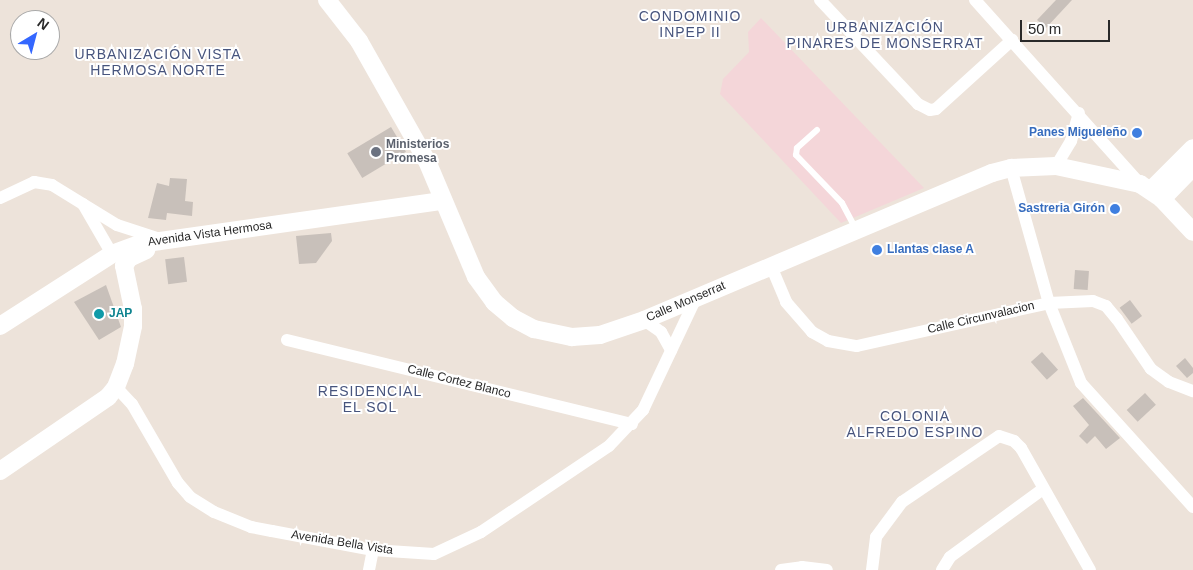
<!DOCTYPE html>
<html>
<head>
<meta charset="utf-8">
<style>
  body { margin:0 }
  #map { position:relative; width:1193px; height:570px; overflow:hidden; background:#ede3da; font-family:Helvetica,sans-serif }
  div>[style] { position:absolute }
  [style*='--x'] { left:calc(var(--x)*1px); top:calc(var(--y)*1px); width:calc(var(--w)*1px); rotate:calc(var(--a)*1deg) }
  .medical>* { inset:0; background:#f4d6d9 }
  .building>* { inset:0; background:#c8c0ba; transform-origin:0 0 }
  .lane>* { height:6px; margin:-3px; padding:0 3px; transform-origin:3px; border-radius:3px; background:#fff }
  .street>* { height:12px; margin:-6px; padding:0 6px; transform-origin:6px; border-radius:6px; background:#fff }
  .secondary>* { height:18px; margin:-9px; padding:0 9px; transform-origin:9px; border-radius:9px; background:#fff }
  .dots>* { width:14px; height:14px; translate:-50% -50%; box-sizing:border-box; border:2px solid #fff; border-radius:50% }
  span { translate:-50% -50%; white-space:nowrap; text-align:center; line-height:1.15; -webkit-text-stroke:4px #fff; paint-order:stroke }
  .shop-label { font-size:12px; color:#366cbe; font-weight:700 }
  .right { translate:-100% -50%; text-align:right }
  .left { translate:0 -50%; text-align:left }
  .worship-label { font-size:12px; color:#5b616d; font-weight:700 }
  .street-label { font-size:12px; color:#292929 }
  .culture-label { font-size:12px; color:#0d838f; font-weight:700 }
  .neighbourhood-label { font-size:14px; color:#47547d; letter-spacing:1px }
  .north { position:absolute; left:10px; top:10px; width:50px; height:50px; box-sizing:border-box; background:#fff; border:1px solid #a9a9a9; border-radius:50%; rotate:37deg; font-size:14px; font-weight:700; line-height:20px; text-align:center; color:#292929 }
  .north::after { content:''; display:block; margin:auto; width:18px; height:22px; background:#3467ff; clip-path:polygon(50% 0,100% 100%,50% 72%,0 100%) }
  .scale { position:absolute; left:1020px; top:20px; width:90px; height:22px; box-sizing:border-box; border:2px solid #292929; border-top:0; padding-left:6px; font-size:15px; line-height:18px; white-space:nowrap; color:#292929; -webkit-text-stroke:4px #fff; paint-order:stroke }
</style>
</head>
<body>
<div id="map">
  <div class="medical">
    <i style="clip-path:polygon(761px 18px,924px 188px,841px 223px,720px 94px,723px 79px,749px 52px,748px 32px)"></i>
  </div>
  <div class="building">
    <i style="clip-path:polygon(1056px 0,1072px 0,1046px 28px,1037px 20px)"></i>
    <i style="left:391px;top:127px;width:29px;height:51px;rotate:59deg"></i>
    <i style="clip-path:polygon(170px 178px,187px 179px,185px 201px,193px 202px,192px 216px,167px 213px,166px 220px,148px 218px,157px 183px,169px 186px)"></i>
    <i style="clip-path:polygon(331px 233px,332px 241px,316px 263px,299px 264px,296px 236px)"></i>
    <i style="left:184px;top:257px;width:25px;height:19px;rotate:83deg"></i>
    <i style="left:1075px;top:270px;width:14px;height:19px;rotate:4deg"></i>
    <i style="clip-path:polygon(106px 285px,121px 327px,99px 340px,74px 302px)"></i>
    <i style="left:1130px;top:300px;width:20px;height:13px;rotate:53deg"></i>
    <i style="left:1042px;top:352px;width:24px;height:15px;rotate:48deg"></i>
    <i style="clip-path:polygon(1185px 358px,1193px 368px,1193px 373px,1187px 378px,1176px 366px)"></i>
    <i style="left:1145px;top:393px;width:16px;height:25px;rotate:47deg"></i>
    <i style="clip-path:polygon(1083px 398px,1120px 438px,1106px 449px,1095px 436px,1087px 444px,1079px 436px,1089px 425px,1073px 406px)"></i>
  </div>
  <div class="lane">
    <i style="--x:817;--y:130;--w:27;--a:138"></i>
    <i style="--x:797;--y:148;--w:7;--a:98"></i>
    <i style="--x:796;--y:155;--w:66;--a:46.2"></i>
    <i style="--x:842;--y:203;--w:30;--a:62"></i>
  </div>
  <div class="street">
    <i style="--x:820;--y:0;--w:143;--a:46.7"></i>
    <i style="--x:918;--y:104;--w:13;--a:27"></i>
    <i style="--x:930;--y:110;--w:6;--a:-9"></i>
    <i style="--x:936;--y:109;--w:103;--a:-42.2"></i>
    <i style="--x:975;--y:0;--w:247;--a:48.1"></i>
    <i style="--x:1056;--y:166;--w:29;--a:-59"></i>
    <i style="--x:1071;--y:141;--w:29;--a:-74"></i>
    <i style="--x:1011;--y:168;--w:140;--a:74.3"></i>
    <i style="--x:1049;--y:303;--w:86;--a:68.2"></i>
    <i style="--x:1081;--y:383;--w:167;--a:47.9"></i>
    <i style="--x:0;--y:198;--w:38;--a:-25"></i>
    <i style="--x:34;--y:182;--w:18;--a:9"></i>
    <i style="--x:52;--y:185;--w:76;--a:31.6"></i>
    <i style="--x:117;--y:225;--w:45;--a:18"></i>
    <i style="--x:83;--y:204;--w:58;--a:59.9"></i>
    <i style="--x:771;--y:266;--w:39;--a:67"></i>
    <i style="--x:786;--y:302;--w:40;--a:49"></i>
    <i style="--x:812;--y:332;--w:18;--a:29"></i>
    <i style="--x:828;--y:341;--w:29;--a:10"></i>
    <i style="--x:857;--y:346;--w:197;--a:-12.6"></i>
    <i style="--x:1049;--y:303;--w:44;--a:-2.6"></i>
    <i style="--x:1093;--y:301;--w:14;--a:21"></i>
    <i style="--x:1106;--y:306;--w:17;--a:50"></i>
    <i style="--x:1117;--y:319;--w:60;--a:55.8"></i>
    <i style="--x:1151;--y:369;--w:22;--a:36"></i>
    <i style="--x:1169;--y:382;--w:26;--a:21"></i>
    <i style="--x:644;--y:320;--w:21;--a:35"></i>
    <i style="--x:661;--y:332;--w:21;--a:61"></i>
    <i style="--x:287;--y:340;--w:355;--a:13.7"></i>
    <i style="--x:116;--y:387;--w:23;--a:47"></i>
    <i style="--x:132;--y:404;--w:91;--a:59.8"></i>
    <i style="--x:178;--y:483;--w:18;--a:49"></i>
    <i style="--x:190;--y:497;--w:28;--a:32"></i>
    <i style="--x:214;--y:512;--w:40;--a:22"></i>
    <i style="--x:251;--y:527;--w:21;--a:11"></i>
    <i style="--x:272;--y:531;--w:103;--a:10.7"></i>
    <i style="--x:373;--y:550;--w:61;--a:3.8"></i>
    <i style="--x:434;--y:554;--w:52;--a:-25.1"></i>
    <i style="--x:481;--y:532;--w:154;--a:-33.9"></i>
    <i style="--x:609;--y:446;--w:50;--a:-46.6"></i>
    <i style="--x:643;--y:410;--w:122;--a:-64.7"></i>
    <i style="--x:369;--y:570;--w:20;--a:-79"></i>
    <i style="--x:781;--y:570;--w:21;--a:-8"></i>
    <i style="--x:802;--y:567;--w:25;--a:7"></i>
    <i style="--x:872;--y:570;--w:33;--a:-83"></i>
    <i style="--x:876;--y:537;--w:44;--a:-53.4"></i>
    <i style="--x:902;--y:502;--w:117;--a:-34.2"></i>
    <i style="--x:999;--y:436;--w:16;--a:18"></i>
    <i style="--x:1014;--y:441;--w:10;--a:45"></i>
    <i style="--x:1021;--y:448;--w:140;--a:60.5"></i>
    <i style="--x:942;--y:570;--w:15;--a:-58"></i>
    <i style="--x:950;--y:557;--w:115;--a:-36.2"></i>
  </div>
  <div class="secondary">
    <i style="--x:327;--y:0;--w:52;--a:52"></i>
    <i style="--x:359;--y:41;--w:138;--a:60.5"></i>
    <i style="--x:427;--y:161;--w:126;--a:67.1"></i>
    <i style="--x:476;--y:277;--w:31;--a:54"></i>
    <i style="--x:494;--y:302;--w:25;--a:40"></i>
    <i style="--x:513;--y:318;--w:24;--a:28"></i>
    <i style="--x:534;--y:329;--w:39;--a:12"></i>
    <i style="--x:572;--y:337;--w:28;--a:-4"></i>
    <i style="--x:600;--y:335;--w:46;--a:-18.8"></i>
    <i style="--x:644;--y:320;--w:378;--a:-22.9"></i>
    <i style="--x:992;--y:173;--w:20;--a:-15"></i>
    <i style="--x:1011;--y:168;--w:45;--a:-2.5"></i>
    <i style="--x:1056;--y:166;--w:86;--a:12.1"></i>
    <i style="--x:1140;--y:184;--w:27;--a:34"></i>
    <i style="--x:1162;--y:199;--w:45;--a:46.8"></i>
    <i style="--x:1151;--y:190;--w:59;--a:-45"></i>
    <i style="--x:1162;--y:199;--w:45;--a:-45.9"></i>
    <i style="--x:0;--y:326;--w:133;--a:-32.7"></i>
    <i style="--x:112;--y:254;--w:29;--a:-20"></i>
    <i style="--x:139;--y:244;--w:306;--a:-8.1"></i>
    <i style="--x:0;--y:471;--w:131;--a:-34.4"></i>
    <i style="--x:108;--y:397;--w:13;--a:-51"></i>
    <i style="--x:116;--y:387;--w:25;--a:-69"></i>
    <i style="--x:125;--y:364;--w:39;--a:-78"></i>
    <i style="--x:133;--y:326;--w:17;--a:-90"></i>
    <i style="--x:133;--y:309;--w:44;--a:-101.8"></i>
    <i style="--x:124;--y:266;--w:9;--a:-58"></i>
    <i style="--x:129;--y:258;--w:19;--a:-25"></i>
  </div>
  <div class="dots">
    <i style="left:1137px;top:133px;background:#3f7fe0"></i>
    <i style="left:376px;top:152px;background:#6b7280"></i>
    <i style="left:1115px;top:209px;background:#3f7fe0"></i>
    <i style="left:877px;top:250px;background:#3f7fe0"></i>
    <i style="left:99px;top:314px;background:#0f9aa8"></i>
  </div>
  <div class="shop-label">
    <span class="right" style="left:1127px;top:133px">Panes Migueleño</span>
    <span class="right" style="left:1105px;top:209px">Sastreria Girón</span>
    <span class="left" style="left:887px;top:250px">Llantas clase A</span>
  </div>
  <div class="worship-label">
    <span class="left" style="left:386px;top:152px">Ministerios<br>Promesa</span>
  </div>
  <div class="street-label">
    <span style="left:210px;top:234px;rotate:-8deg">Avenida Vista Hermosa</span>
    <span style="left:686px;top:302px;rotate:-23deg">Calle Monserrat</span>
    <span style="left:981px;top:318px;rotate:-13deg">Calle Circunvalacion</span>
    <span style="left:459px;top:382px;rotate:14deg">Calle Cortez Blanco</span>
    <span style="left:342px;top:543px;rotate:9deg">Avenida Bella Vista</span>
  </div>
  <div class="culture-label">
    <span class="left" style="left:109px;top:314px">JAP</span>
  </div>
  <div class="neighbourhood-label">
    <span style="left:690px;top:24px">CONDOMINIO<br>INPEP II</span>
    <span style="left:885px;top:35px">URBANIZACIÓN<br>PINARES DE MONSERRAT</span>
    <span style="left:158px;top:62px">URBANIZACIÓN VISTA<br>HERMOSA NORTE</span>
    <span style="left:370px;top:399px">RESIDENCIAL<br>EL SOL</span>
    <span style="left:915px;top:424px">COLONIA<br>ALFREDO ESPINO</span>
  </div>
  <div class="north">N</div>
  <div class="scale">50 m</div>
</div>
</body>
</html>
